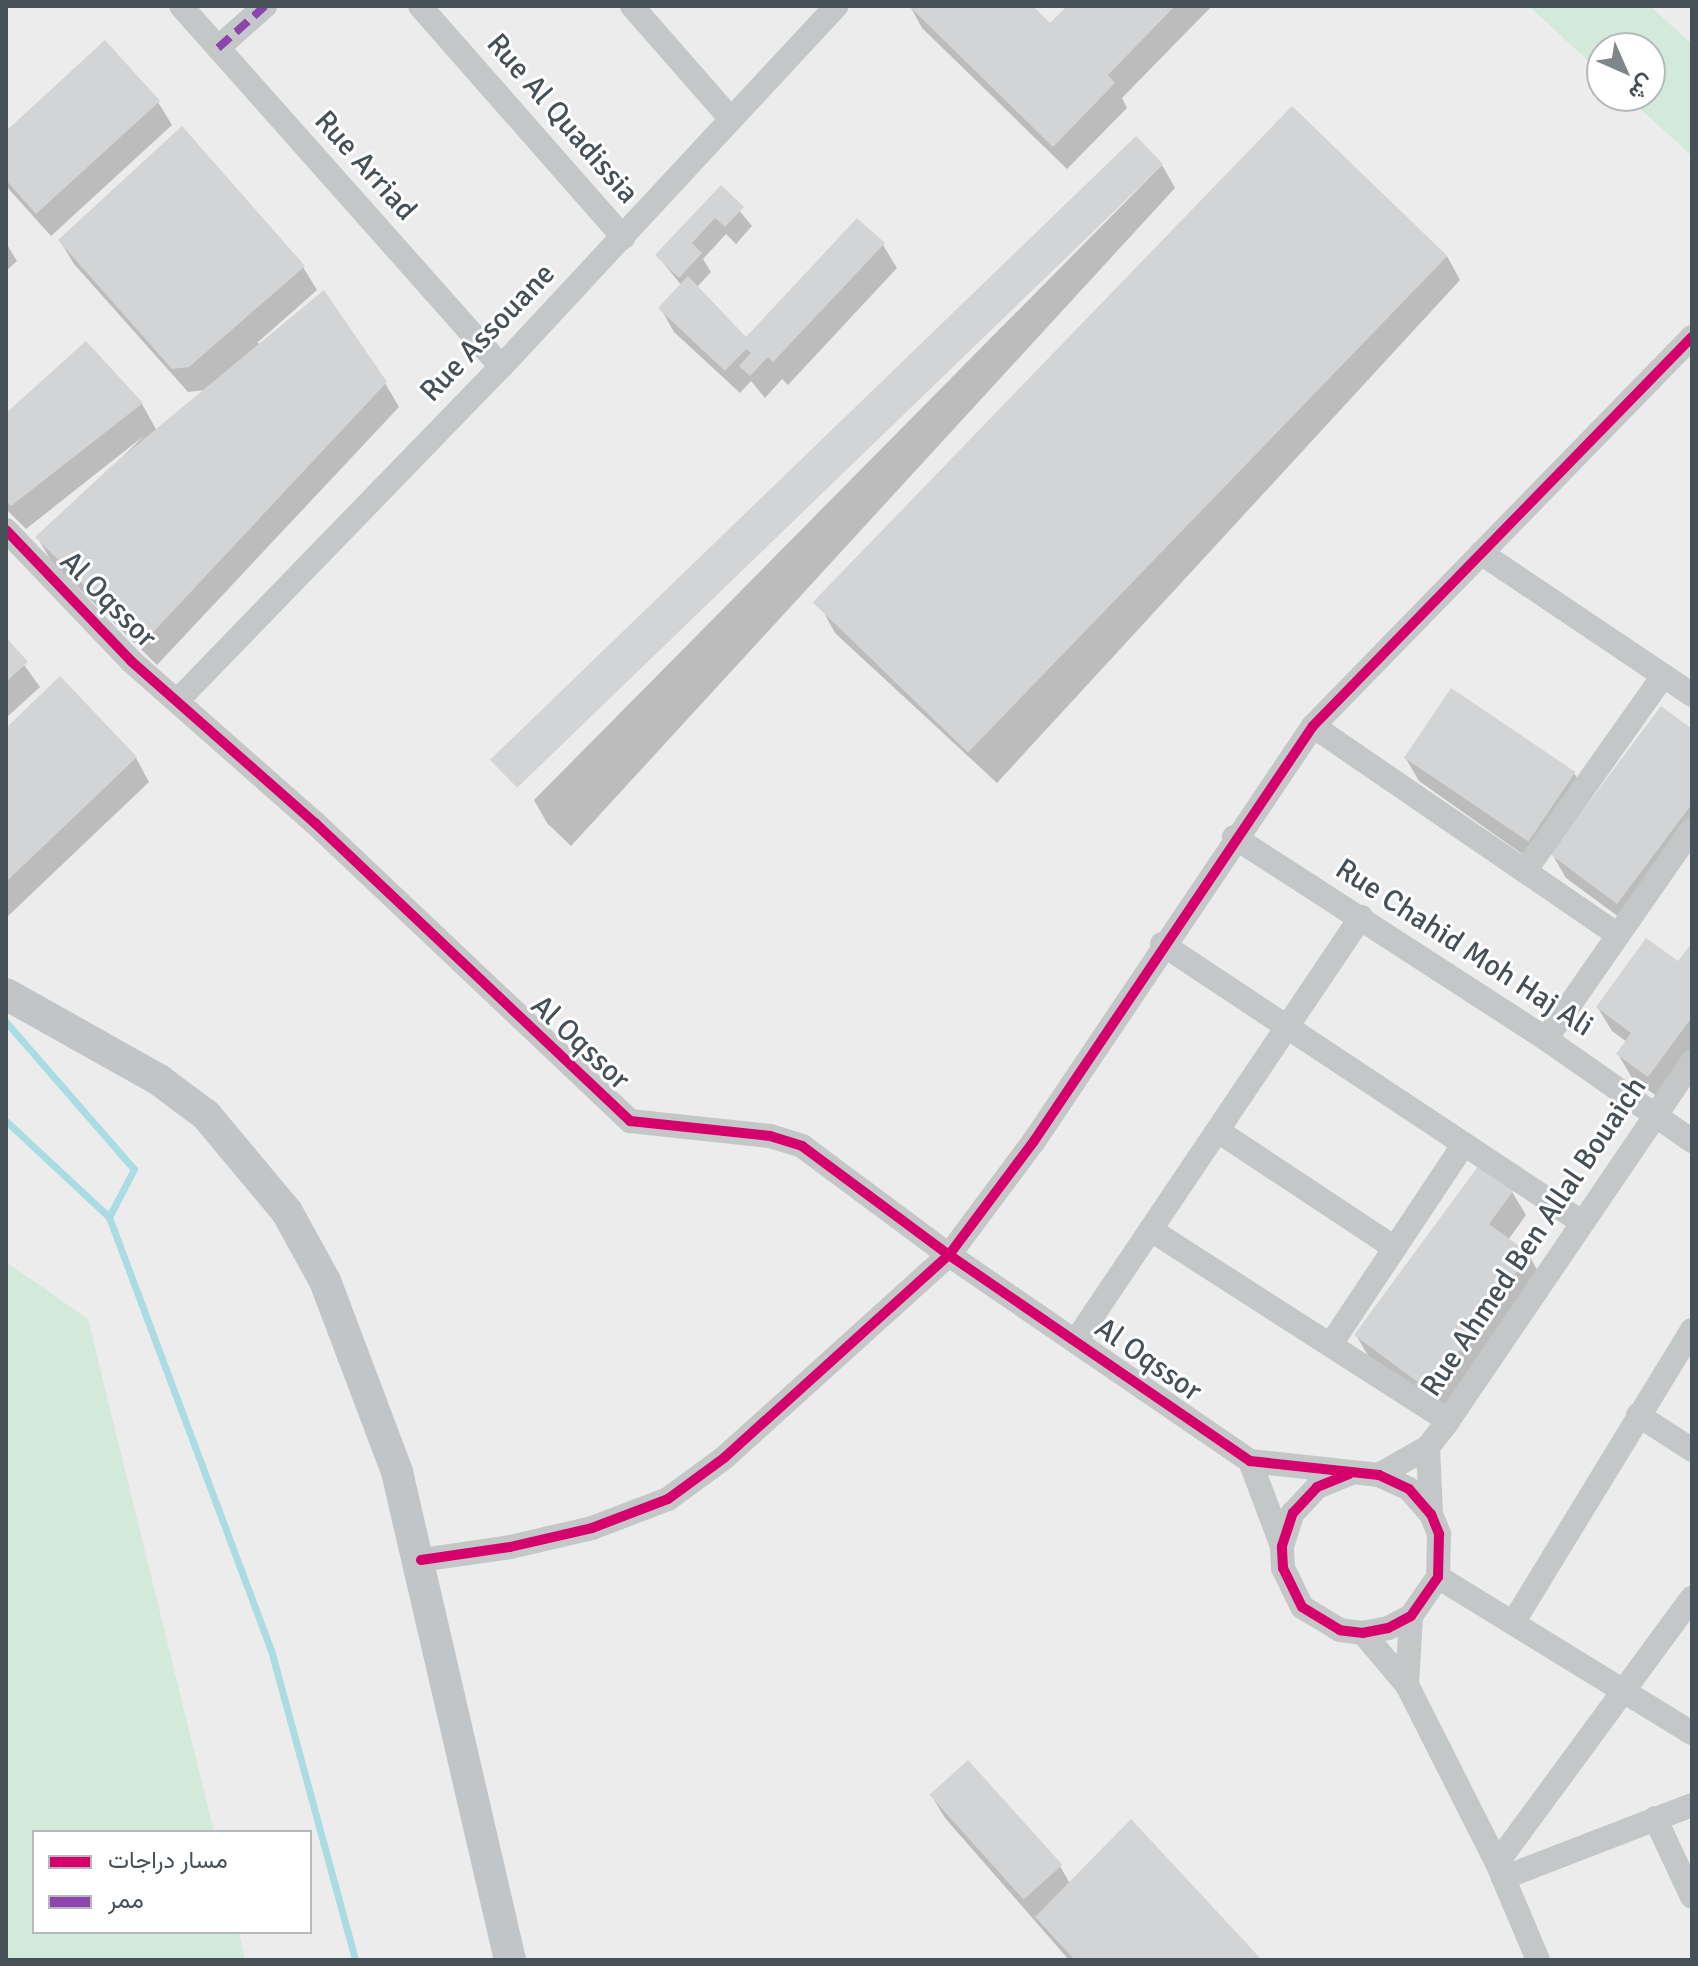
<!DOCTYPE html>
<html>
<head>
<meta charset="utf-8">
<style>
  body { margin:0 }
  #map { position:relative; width:1698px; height:1966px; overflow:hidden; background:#edecec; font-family:Signika,Vazirmatn,sans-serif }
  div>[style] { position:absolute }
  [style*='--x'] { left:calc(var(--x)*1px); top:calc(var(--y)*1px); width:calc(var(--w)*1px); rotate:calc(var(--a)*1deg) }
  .green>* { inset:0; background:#d3eada }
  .shadow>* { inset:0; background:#0003 }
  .stream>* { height:7px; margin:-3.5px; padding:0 3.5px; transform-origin:3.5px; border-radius:3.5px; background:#aadce4 }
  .building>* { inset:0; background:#d3d4d5; transform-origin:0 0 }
  .minor>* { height:24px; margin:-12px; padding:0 12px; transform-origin:12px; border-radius:12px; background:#c4c7c8 }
  .major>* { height:32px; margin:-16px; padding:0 16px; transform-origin:16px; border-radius:16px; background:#c2c5c7 }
  .quiet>* { height:8px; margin-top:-4px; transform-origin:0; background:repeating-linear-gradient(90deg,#8e44ad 0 16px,transparent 0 24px) }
  .cycleway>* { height:10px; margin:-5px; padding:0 5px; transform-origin:5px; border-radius:5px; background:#d6006c }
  span { translate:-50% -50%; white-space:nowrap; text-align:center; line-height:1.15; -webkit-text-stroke:6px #fff; paint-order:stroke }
  .street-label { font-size:30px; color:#465057 }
  .frame { position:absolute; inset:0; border:8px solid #465057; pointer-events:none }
  .legend { position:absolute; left:32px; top:1830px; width:280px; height:104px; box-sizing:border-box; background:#fff; border:2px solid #b5b9bc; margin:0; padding:10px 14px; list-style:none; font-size:24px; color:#465057 }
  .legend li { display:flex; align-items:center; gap:16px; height:40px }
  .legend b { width:40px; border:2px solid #b5b9bc }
  .north { position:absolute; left:1586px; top:32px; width:80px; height:80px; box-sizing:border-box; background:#fff; border:2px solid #b5b9bc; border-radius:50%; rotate:135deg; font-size:22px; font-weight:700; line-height:32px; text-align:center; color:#465057 }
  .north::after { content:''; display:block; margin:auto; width:28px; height:36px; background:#80878b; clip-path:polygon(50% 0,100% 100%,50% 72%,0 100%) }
</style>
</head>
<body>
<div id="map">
  <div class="green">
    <i style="clip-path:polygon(1529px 6px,1650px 6px,1692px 44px,1692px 156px,1626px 96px,1650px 96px,1650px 48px,1602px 48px,1602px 74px)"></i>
    <i style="clip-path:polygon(6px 1262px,88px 1319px,214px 1832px,34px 1832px,34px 1932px,239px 1932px,245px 1960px,6px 1960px)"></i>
  </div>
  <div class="shadow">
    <i style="clip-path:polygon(910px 6px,1030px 6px,1050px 26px,1069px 6px,1212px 6px,1122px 98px,1127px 108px,1067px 169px,922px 28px)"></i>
    <i style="clip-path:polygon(158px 102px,172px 125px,51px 236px,6px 186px,6px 133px)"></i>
    <i style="clip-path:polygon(1162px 165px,1175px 188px,571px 846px,547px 823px,534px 800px)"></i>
    <i style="clip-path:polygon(721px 188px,752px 226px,736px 244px,726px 234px,703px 259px,711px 272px,697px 287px,746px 339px,883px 245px,897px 268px,788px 385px,782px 379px,765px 398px,751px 381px,740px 393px,674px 332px,661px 309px,682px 286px,657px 255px)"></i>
    <i style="clip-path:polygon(60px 241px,303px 267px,317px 290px,257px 343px,385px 383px,399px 407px,157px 665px,51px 561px,38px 538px,145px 435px,26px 529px,6px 509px,6px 416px,86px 344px,142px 404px,157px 431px,206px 390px,188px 392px,74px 264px)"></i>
    <i style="clip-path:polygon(6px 243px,17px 261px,6px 271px)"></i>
    <i style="clip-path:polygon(1447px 256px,1460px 280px,997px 783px,835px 633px,822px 609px)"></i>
    <i style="clip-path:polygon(6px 640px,40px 687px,6px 718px)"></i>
    <i style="clip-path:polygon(6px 730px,136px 758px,149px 782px,6px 918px)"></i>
    <i style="clip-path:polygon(1692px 732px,1692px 845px,1631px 926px,1566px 878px,1552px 854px)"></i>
    <i style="clip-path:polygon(1405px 757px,1574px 773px,1588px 797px,1539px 866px,1419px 781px)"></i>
    <i style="clip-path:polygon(1692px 946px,1692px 1059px,1662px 1100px,1632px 1078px,1618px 1054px,1627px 1042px,1612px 1031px,1598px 1008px,1679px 964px)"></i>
    <i style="clip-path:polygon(1512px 1192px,1526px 1215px,1508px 1240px,1529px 1255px,1542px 1279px,1444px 1413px,1370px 1359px,1356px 1335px)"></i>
    <i style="clip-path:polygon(931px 1795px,1060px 1866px,1070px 1884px,1259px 1960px,1069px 1960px,945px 1818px)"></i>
  </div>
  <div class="stream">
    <i style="--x:6;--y:1022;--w:195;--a:49"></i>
    <i style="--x:134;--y:1169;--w:54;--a:117.5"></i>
    <i style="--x:109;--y:1217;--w:462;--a:69.5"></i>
    <i style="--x:271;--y:1650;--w:321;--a:74.8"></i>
    <i style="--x:6;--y:1121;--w:141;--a:43"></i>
  </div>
  <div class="building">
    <i style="clip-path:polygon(909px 6px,1033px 6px,1050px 23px,1067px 6px,1175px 6px,1108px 75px,1115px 83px,1053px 147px)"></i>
    <i style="clip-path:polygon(105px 40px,160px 101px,36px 214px,6px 180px,6px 131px)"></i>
    <i style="left:1292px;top:106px;width:216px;height:690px;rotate:44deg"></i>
    <i style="clip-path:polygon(182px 126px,305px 266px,189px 367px,172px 369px,58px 240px)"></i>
    <i style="left:1136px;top:136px;width:39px;height:898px;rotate:46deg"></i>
    <i style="clip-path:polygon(721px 185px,744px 207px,725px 227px,715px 218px,692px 243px,702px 253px,679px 278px,655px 255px)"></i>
    <i style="clip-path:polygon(857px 218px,885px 243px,773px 362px,768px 357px,750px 376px,739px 366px,751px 353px,746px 349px,725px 371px,658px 308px,688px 276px,746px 337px)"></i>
    <i style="clip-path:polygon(324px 290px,387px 382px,143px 643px,35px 537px,115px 463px)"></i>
    <i style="clip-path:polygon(86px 341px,143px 403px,11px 506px,6px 501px,6px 413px)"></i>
    <i style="clip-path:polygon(6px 637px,28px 662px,6px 682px)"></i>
    <i style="clip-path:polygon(60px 676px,137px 757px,6px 882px,6px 728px)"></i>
    <i style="left:1451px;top:688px;width:150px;height:84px;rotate:34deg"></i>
    <i style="clip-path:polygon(1661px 706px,1692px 729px,1692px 804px,1617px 904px,1550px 854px)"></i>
    <i style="clip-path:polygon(1646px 938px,1678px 961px,1692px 943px,1692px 1017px,1648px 1077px,1616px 1054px,1631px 1033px,1596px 1007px)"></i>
    <i style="clip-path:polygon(1479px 1165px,1514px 1190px,1489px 1224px,1530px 1254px,1430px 1391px,1354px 1335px)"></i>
    <i style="left:968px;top:1760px;width:141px;height:52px;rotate:48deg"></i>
    <i style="clip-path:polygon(1131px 1819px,1262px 1960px,1075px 1960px,1035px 1917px)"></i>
  </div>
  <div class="minor">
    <i style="--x:181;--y:6;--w:482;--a:48.4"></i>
    <i style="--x:420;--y:6;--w:308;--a:48.7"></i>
    <i style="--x:632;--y:6;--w:150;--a:48.8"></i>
    <i style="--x:218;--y:48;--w:63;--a:-41.8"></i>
    <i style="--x:6;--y:530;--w:181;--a:46.3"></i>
    <i style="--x:131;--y:661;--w:245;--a:41.4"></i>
    <i style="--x:315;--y:823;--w:434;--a:43.4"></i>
    <i style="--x:630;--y:1121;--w:141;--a:6.1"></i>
    <i style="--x:770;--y:1136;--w:34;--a:17"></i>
    <i style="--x:802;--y:1146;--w:183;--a:36.6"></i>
    <i style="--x:949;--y:1255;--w:365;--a:34.4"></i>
    <i style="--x:1250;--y:1461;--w:130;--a:6.2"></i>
    <i style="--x:1379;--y:1475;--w:33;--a:25"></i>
    <i style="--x:1409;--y:1489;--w:33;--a:49"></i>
    <i style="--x:1431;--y:1514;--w:22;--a:68"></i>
    <i style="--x:1439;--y:1534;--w:43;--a:91.3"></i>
    <i style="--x:1438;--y:1577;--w:47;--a:124.7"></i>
    <i style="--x:1411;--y:1616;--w:26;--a:152"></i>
    <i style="--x:1388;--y:1628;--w:25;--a:169"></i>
    <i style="--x:1363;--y:1633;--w:23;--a:-173"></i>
    <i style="--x:1340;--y:1630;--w:44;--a:-148.8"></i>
    <i style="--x:1302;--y:1607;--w:43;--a:-116"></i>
    <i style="--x:1283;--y:1568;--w:22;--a:-93"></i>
    <i style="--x:1282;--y:1546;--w:35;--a:-72"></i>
    <i style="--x:1293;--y:1513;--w:35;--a:-47"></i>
    <i style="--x:1317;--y:1487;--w:35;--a:-22"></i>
    <i style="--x:1481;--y:553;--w:254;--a:33.9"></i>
    <i style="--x:179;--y:699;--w:463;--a:-45.9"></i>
    <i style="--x:501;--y:367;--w:493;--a:-47.1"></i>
    <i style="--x:1313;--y:726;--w:370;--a:34.4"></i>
    <i style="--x:1234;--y:837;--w:372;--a:32.9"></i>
    <i style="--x:1546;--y:1039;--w:178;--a:34.9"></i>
    <i style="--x:1525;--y:871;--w:239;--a:-54.7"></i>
    <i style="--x:1162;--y:944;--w:501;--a:33.53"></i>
    <i style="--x:1546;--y:1039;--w:256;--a:-55.2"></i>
    <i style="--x:1218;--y:1131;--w:212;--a:33.5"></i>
    <i style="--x:1151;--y:1230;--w:353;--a:32.7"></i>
    <i style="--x:1077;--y:1339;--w:509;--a:-56.06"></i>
    <i style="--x:1331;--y:1344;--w:240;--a:-56.4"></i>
    <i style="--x:1638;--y:1415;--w:64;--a:32.9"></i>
    <i style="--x:1428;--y:1447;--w:67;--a:87.4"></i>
    <i style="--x:1250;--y:1461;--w:91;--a:69.4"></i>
    <i style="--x:1379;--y:1475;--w:56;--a:-29.7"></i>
    <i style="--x:1428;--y:1447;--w:33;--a:-52"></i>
    <i style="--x:1448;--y:1421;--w:434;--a:-55.8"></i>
    <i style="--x:421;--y:1560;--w:90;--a:-8.3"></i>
    <i style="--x:510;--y:1547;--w:84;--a:-13"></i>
    <i style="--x:592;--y:1528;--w:81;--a:-20.9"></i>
    <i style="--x:668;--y:1499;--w:69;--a:-36.2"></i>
    <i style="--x:724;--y:1458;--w:303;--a:-42.1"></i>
    <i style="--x:949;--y:1255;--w:142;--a:-53.3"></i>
    <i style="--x:1034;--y:1141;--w:500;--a:-56.09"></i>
    <i style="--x:1313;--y:726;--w:543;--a:-45.75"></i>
    <i style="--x:1438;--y:1577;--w:298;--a:31.6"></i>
    <i style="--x:1513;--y:1623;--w:343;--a:-58.6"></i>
    <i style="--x:1363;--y:1633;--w:68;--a:49.8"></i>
    <i style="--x:1407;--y:1685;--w:199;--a:63.2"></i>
    <i style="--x:1497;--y:1863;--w:105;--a:67.1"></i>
    <i style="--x:1407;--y:1685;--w:69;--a:-86.7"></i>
    <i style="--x:1655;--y:1818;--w:87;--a:64.9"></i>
    <i style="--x:1497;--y:1863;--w:329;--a:-53.7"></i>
    <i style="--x:1503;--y:1878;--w:203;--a:-21.1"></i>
  </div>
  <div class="major">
    <i style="--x:6;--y:994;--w:176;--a:29.3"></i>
    <i style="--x:159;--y:1080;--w:59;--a:36.7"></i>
    <i style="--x:206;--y:1115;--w:126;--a:50.1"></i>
    <i style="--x:287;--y:1212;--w:79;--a:61.2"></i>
    <i style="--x:325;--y:1281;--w:204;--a:69.3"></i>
    <i style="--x:397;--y:1472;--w:501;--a:76.96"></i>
  </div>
  <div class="quiet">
    <i style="--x:218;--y:48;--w:63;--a:-41.8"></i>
  </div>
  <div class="cycleway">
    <i style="--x:6;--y:530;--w:181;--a:46.3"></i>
    <i style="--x:131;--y:661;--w:245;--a:41.4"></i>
    <i style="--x:315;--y:823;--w:434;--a:43.4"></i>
    <i style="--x:630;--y:1121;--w:141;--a:6.1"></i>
    <i style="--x:770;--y:1136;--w:34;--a:17"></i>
    <i style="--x:802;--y:1146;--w:183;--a:36.6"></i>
    <i style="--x:949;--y:1255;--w:365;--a:34.4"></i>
    <i style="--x:1250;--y:1461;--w:130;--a:6.2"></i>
    <i style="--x:1379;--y:1475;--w:33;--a:25"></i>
    <i style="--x:1409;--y:1489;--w:33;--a:49"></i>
    <i style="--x:1431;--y:1514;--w:22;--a:68"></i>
    <i style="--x:1439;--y:1534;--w:43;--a:91.3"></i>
    <i style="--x:1438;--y:1577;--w:47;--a:124.7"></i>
    <i style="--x:1411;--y:1616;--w:26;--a:152"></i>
    <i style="--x:1388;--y:1628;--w:25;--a:169"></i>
    <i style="--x:1363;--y:1633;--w:23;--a:-173"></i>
    <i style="--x:1340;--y:1630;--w:44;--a:-148.8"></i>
    <i style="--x:1302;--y:1607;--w:43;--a:-116"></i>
    <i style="--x:1283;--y:1568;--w:22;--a:-93"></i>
    <i style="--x:1282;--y:1546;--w:35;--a:-72"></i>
    <i style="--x:1293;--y:1513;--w:35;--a:-47"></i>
    <i style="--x:1317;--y:1487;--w:35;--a:-22"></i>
    <i style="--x:421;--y:1560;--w:90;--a:-8.3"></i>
    <i style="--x:510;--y:1547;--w:84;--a:-13"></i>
    <i style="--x:592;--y:1528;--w:81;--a:-20.9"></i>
    <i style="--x:668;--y:1499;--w:69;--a:-36.2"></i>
    <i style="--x:724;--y:1458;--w:303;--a:-42.1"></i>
    <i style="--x:949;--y:1255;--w:142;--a:-53.3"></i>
    <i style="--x:1034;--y:1141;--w:500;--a:-56.09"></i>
    <i style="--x:1313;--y:726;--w:543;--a:-45.75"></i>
  </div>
  <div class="street-label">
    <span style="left:562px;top:119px;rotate:49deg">Rue Al Quadissia</span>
    <span style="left:365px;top:166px;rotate:48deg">Rue Arriad</span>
    <span style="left:488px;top:333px;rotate:-46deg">Rue Assouane</span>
    <span style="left:108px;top:600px;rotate:45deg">Al Oqssor</span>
    <span style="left:1464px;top:948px;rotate:33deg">Rue Chahid Moh Haj Ali</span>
    <span style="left:580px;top:1043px;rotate:43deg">Al Oqssor</span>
    <span style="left:1534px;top:1237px;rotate:-56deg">Rue Ahmed Ben Allal Bouaich</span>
    <span style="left:1148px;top:1360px;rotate:35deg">Al Oqssor</span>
  </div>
  <div class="frame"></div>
  <ul class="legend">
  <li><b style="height:10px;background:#d6006c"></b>مسار دراجات</li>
  <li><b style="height:10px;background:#8e44ad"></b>ممر</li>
  </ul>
  <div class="north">ش</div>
</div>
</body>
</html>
